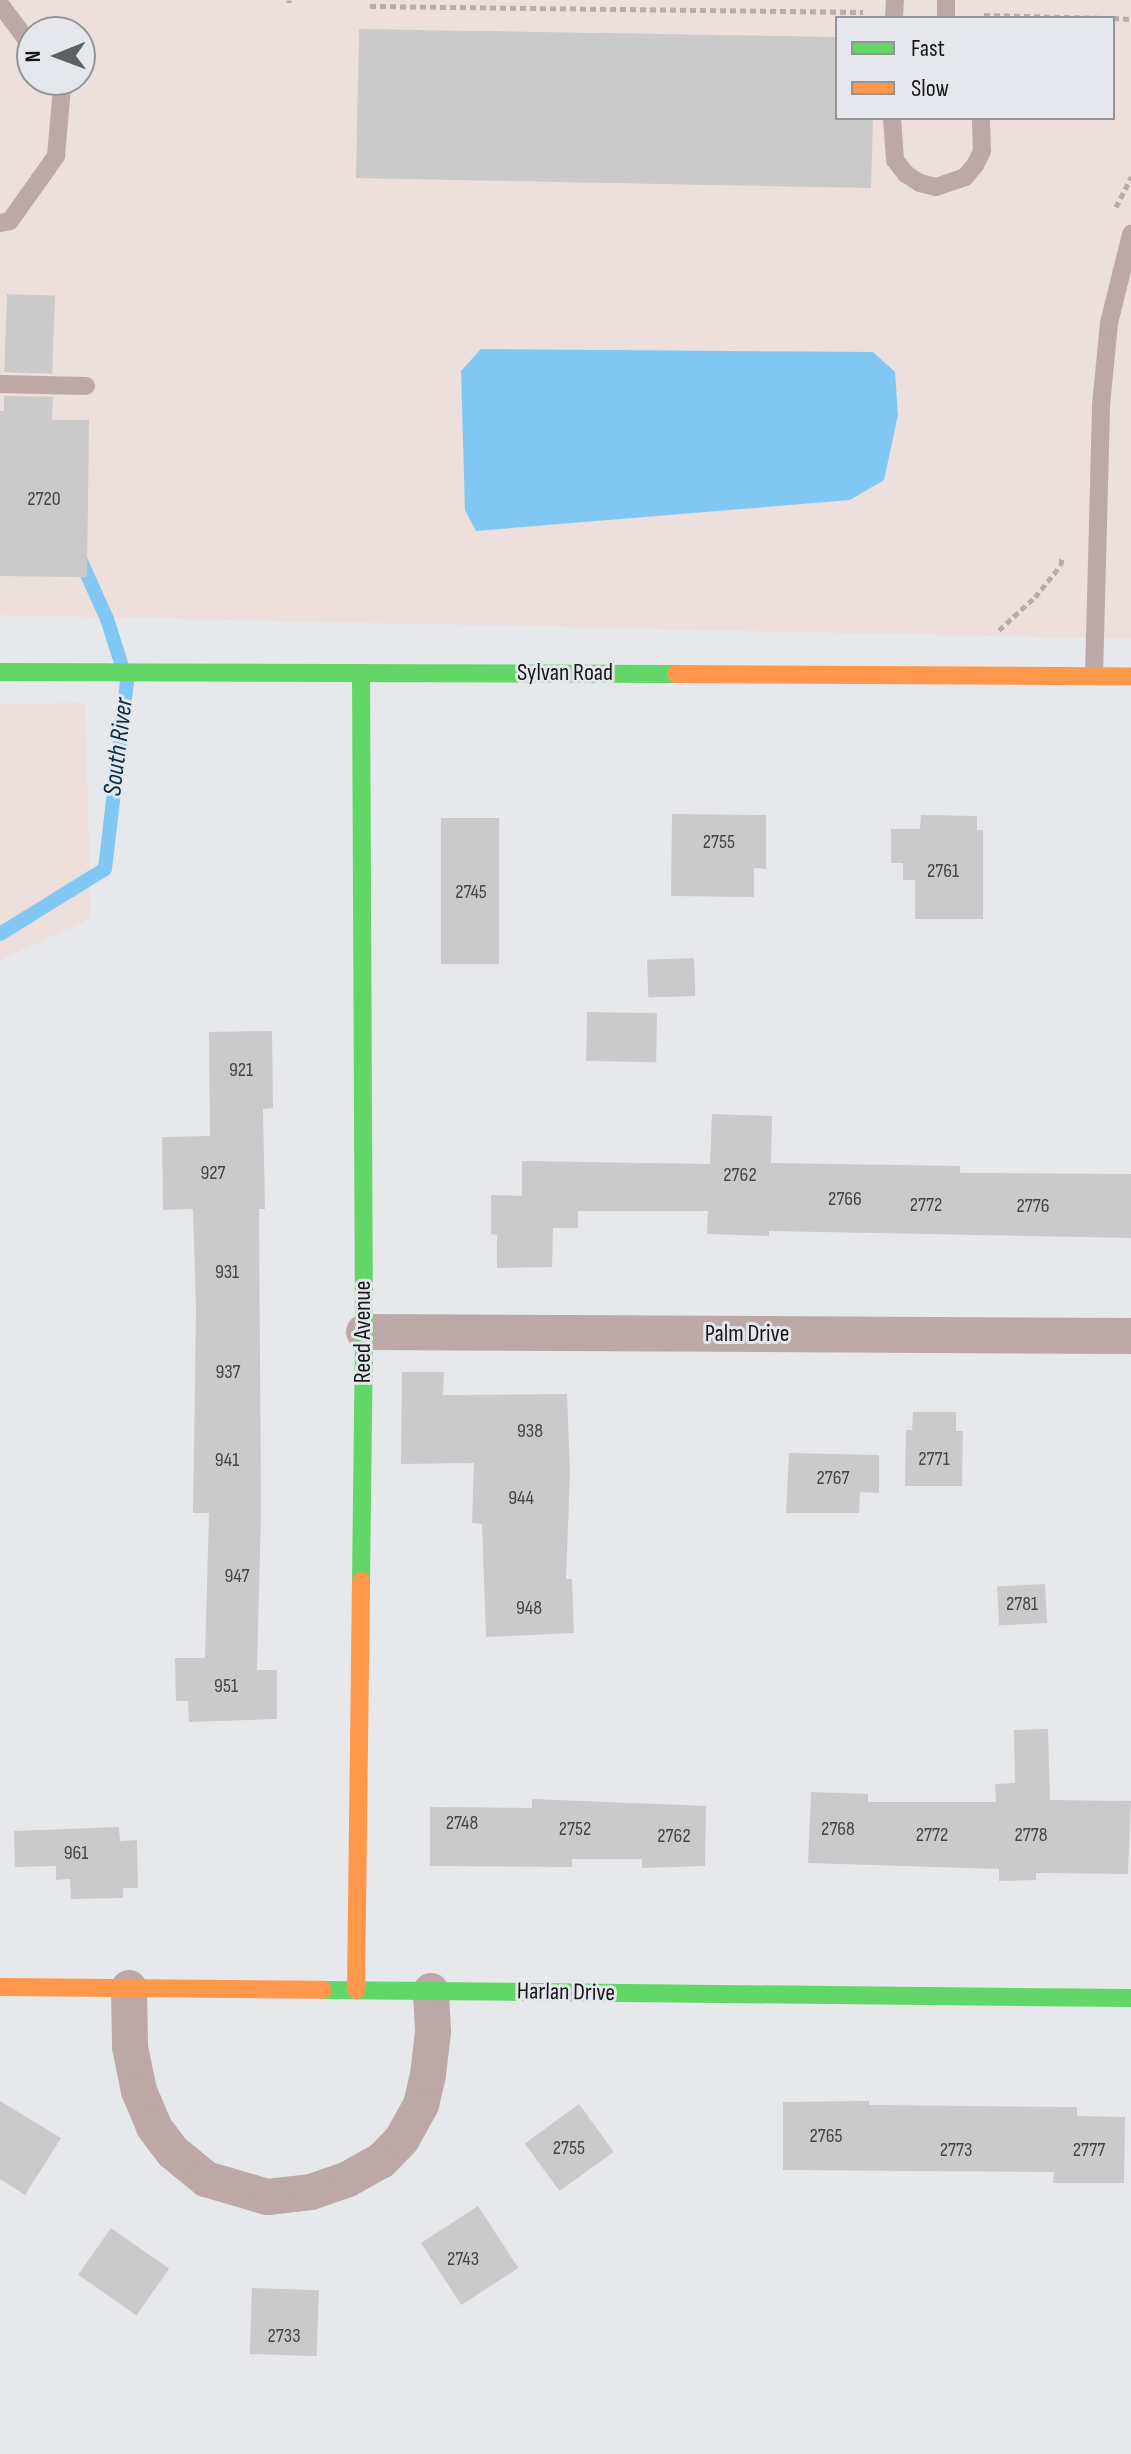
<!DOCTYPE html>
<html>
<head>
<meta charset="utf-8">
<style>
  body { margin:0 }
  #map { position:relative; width:1131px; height:2454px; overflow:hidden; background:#e6e8eb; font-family:"Sofia Sans Condensed",sans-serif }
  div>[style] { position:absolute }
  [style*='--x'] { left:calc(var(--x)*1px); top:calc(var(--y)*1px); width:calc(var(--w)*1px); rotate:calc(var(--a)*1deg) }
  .commercial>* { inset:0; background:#ecdfdc }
  .water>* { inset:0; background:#80c8f3 }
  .stream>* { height:14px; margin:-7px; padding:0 7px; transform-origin:7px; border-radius:7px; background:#80c8f3 }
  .building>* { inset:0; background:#cacacb; transform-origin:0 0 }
  .path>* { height:5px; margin-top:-2.5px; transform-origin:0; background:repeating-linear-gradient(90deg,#b7acab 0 6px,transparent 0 10px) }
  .lane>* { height:18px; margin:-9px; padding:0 9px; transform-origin:9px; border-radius:9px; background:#bca8a6 }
  .street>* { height:36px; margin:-18px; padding:0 18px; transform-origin:18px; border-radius:18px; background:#bca8a6 }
  .fast>* { height:18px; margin:-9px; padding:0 9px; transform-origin:9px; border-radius:9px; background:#63d668 }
  .slow>* { height:18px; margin:-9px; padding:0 9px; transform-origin:9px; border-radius:9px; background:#ff974d }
  span { translate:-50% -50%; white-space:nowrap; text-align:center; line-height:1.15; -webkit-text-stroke:6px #e5e7ec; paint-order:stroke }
  .number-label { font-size:20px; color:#434446 }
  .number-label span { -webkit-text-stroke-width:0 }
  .street-label { font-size:24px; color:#161719 }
  .water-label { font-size:26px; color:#033048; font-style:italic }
  .legend { position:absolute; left:835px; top:16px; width:280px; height:104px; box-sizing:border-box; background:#e5e7ec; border:2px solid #929498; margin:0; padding:10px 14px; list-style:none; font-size:24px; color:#161719 }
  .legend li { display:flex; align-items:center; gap:16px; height:40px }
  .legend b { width:40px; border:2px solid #929498 }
  .north { position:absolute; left:16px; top:16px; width:80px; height:80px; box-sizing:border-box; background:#e5e7ec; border:2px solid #929498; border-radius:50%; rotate:269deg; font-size:22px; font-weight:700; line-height:32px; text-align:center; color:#161719 }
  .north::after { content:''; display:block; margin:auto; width:28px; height:36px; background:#5f6062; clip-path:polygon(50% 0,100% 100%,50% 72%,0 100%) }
</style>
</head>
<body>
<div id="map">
  <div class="commercial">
    <i style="clip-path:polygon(evenodd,0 0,1131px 0,1131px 639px,0 615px,0 0,837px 18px,1113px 18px,1113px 118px,837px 118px,837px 18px,0 0,32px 32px,80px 32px,80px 80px,32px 80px,32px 32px)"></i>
    <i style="clip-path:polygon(85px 703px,91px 918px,0 960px,0 704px)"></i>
  </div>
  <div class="water">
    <i style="clip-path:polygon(481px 349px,873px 352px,895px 372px,898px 415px,884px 480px,850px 500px,476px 531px,465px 510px,461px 371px)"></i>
  </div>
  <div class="stream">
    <i style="--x:0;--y:934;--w:123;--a:-31.8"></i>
    <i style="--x:105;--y:869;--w:188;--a:-83.3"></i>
    <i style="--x:127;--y:682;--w:66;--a:-107.6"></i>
    <i style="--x:107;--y:619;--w:66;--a:-114.2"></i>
  </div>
  <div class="building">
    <i style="clip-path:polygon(359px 29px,837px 37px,837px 118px,873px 118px,871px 188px,356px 178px)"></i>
    <i style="left:7px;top:294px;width:48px;height:78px;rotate:2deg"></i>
    <i style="clip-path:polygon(4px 396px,53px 397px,52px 420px,89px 420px,87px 577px,0 576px,0 411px,4px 411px)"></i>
    <i style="clip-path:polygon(672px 814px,766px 815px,766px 869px,754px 868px,754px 897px,671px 896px)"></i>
    <i style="clip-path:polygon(921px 815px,977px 816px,977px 830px,983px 830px,983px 919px,915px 919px,915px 880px,903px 880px,903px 863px,891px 863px,891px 829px,920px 829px)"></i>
    <i style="left:499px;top:818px;width:146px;height:58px;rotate:90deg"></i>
    <i style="left:694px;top:958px;width:38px;height:47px;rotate:88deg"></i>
    <i style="left:587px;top:1012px;width:70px;height:49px;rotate:1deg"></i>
    <i style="clip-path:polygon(272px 1031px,273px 1108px,263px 1109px,265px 1209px,259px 1209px,261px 1512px,257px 1670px,277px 1670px,277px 1719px,189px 1722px,188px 1701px,176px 1701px,175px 1658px,205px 1658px,209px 1513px,193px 1513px,196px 1311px,193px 1209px,163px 1210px,162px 1137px,210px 1136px,209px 1032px)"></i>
    <i style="clip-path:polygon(712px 1114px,772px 1116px,771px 1163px,960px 1166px,960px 1173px,1131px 1174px,1131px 1238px,769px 1231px,769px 1236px,707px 1234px,708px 1211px,578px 1211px,578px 1228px,553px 1228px,552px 1267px,497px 1268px,497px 1235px,491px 1234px,491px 1195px,522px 1196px,522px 1161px,710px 1164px)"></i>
    <i style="clip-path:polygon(402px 1372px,444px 1372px,443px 1395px,567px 1394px,570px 1473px,566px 1579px,572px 1579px,574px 1633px,486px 1637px,482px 1524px,472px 1523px,474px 1463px,401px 1464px)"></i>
    <i style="clip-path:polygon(913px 1412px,956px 1412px,956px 1431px,963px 1431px,962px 1486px,905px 1486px,906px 1430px,912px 1430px)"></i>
    <i style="clip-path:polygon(789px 1453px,879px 1455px,879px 1493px,860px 1492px,859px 1513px,786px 1513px)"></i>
    <i style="left:1045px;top:1584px;width:39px;height:48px;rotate:87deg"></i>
    <i style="clip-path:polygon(1048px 1729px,1050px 1800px,1131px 1801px,1128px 1874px,1036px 1873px,1036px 1880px,999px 1881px,999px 1869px,808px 1863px,811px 1792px,868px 1794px,868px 1802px,996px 1802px,995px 1784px,1015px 1783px,1014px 1730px)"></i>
    <i style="clip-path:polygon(532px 1799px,706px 1806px,705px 1866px,642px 1868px,642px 1859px,572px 1859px,572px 1867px,430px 1866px,430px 1807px,532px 1808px)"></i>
    <i style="clip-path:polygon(119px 1827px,120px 1841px,137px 1840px,138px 1888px,123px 1888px,123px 1898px,71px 1899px,70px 1879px,56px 1880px,56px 1866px,15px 1867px,14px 1831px)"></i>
    <i style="clip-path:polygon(0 2101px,61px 2138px,25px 2195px,0 2179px)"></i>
    <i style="clip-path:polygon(869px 2101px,869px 2105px,1077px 2107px,1077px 2116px,1125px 2117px,1124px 2183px,1053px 2183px,1054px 2172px,783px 2170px,783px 2102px)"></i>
    <i style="left:579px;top:2104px;width:59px;height:67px;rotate:54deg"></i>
    <i style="left:478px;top:2206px;width:74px;height:68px;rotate:57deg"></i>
    <i style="left:111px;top:2228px;width:71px;height:57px;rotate:35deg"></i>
    <i style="left:252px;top:2288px;width:67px;height:66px;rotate:2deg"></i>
  </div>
  <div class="path">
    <i style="--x:289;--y:3;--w:3;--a:-90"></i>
    <i style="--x:370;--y:6;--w:493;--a:0.7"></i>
    <i style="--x:984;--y:15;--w:121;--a:1.4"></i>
    <i style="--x:1113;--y:18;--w:18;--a:3"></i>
    <i style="--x:1116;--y:207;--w:34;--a:-63"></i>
    <i style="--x:999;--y:630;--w:49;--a:-42.5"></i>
    <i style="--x:1035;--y:597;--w:41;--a:-50.9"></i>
    <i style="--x:1061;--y:565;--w:8;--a:-83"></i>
  </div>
  <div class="lane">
    <i style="--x:0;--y:4;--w:54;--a:53.3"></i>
    <i style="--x:894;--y:18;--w:18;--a:-87"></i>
    <i style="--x:946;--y:18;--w:18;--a:-90"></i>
    <i style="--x:892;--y:118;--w:42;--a:85.9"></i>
    <i style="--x:895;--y:160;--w:18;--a:52"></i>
    <i style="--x:906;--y:174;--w:17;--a:33"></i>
    <i style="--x:920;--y:183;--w:16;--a:14"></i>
    <i style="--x:936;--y:187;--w:31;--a:-19"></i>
    <i style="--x:965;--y:177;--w:16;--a:-50"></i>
    <i style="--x:975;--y:165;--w:16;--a:-63"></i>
    <i style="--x:982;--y:151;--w:33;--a:-92"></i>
    <i style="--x:0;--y:223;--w:10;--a:-11"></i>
    <i style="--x:10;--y:221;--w:80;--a:-54.7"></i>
    <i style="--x:56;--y:156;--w:68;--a:-85"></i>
    <i style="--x:62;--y:88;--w:10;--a:-127"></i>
    <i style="--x:0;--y:384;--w:86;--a:1.3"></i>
    <i style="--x:1094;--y:676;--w:271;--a:-88.5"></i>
    <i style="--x:1101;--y:405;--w:82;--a:-84.4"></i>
    <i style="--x:1109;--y:323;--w:92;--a:-76.1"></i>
  </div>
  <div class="street">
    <i style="--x:364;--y:1332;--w:767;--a:0.3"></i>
    <i style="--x:129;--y:1988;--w:59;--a:89"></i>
    <i style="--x:130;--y:2047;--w:45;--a:78.4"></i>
    <i style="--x:139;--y:2091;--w:39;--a:67"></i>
    <i style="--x:154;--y:2127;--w:31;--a:53"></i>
    <i style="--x:173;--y:2152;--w:43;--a:39.3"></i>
    <i style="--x:206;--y:2179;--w:64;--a:16.4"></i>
    <i style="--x:267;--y:2197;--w:44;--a:-6.5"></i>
    <i style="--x:311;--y:2192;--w:39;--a:-19"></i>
    <i style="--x:348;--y:2179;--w:38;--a:-29"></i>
    <i style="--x:381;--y:2161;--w:30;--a:-46"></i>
    <i style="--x:402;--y:2139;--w:39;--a:-61"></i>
    <i style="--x:421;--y:2105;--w:31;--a:-77"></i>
    <i style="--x:428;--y:2075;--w:43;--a:-83.4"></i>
    <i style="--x:433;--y:2032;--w:41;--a:-92.8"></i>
  </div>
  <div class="fast">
    <i style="--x:0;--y:672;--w:676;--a:0.17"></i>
    <i style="--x:361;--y:1581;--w:249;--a:-89.3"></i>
    <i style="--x:364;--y:1332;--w:659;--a:-90.26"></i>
    <i style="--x:323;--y:1990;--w:808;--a:0.57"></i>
  </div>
  <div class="slow">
    <i style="--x:676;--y:674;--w:455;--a:0.3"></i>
    <i style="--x:0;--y:1987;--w:323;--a:0.5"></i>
    <i style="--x:356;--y:1990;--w:409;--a:-89.3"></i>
  </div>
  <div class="number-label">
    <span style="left:44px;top:499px">2720</span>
    <span style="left:719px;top:842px">2755</span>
    <span style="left:943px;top:871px">2761</span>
    <span style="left:471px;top:892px">2745</span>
    <span style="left:241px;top:1070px">921</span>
    <span style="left:213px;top:1173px">927</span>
    <span style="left:740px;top:1175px">2762</span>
    <span style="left:845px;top:1199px">2766</span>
    <span style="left:926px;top:1205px">2772</span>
    <span style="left:1033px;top:1206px">2776</span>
    <span style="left:227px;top:1272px">931</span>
    <span style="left:228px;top:1372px">937</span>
    <span style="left:530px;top:1431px">938</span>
    <span style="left:934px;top:1459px">2771</span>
    <span style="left:227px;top:1460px">941</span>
    <span style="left:833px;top:1478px">2767</span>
    <span style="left:521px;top:1498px">944</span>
    <span style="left:237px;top:1576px">947</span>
    <span style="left:1022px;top:1604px">2781</span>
    <span style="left:529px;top:1608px">948</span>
    <span style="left:226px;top:1686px">951</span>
    <span style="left:462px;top:1823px">2748</span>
    <span style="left:575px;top:1829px">2752</span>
    <span style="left:838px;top:1829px">2768</span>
    <span style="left:932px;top:1835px">2772</span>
    <span style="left:1031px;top:1835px">2778</span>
    <span style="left:674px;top:1836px">2762</span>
    <span style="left:76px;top:1853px">961</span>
    <span style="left:826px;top:2136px">2765</span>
    <span style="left:569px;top:2148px">2755</span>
    <span style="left:956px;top:2150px">2773</span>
    <span style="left:1089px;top:2150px">2777</span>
    <span style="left:463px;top:2259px">2743</span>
    <span style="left:284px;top:2336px">2733</span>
  </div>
  <div class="street-label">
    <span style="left:565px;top:673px">Sylvan Road</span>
    <span style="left:363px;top:1332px;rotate:-90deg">Reed Avenue</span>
    <span style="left:747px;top:1334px">Palm Drive</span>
    <span style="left:566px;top:1992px;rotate:1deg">Harlan Drive</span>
  </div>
  <div class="water-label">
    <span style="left:119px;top:747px;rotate:-83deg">South River</span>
  </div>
  <ul class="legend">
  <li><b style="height:10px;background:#63d668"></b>Fast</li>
  <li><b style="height:10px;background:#ff974d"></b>Slow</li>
  </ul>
  <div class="north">N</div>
</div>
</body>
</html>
